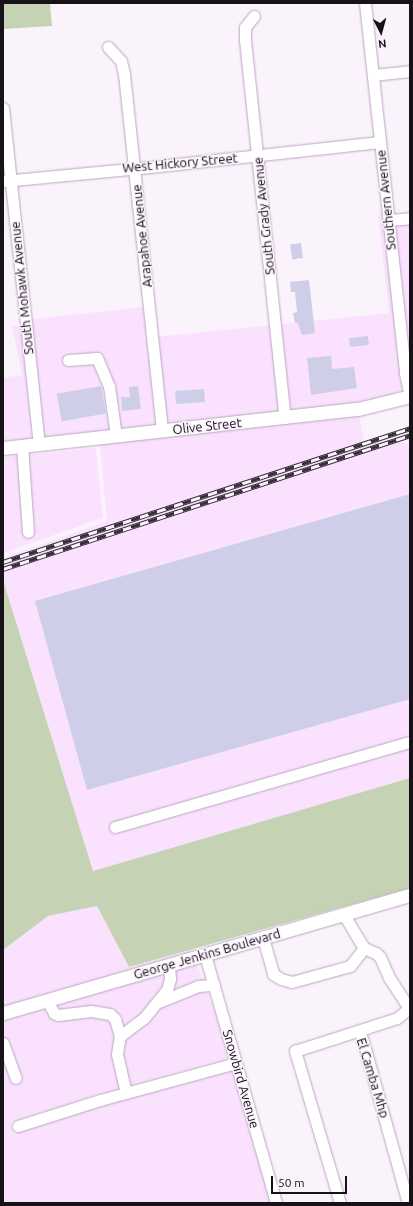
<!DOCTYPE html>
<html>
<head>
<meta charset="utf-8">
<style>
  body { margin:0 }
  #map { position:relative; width:413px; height:1206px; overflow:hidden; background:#fbf3fc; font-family:Ubuntu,sans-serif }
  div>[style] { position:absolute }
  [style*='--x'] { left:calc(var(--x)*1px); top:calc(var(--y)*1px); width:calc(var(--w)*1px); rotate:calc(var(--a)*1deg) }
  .built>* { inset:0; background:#fae2ff; transform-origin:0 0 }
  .green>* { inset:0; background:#c5d3b4 }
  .building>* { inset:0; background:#cfcee8; transform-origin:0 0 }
  .roads { filter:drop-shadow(0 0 1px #b8a7bc) drop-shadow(0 0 1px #b8a7bc) }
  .minor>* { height:11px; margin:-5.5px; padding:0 5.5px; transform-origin:5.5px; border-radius:5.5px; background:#fff }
  .major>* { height:13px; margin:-6.5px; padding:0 6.5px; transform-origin:6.5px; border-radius:6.5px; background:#fff }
  .rail>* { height:4.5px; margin-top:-2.25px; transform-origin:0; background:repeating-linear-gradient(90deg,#fbf3fc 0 9px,#363037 0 18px); box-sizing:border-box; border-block:1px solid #363037 }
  span { translate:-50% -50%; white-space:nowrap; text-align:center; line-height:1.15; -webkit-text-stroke:3px #fbf3fc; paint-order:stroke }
  .street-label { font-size:13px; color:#171118 }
  .frame { position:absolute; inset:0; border:4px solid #171118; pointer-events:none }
  .north { position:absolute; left:361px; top:12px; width:40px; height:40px; -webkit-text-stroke:3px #fbf3fc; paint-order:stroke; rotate:174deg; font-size:11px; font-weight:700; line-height:16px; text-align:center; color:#171118 }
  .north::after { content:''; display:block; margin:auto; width:14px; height:18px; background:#171118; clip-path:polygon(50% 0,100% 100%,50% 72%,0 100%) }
  .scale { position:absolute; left:271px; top:1176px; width:76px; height:18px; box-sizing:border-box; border:2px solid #171118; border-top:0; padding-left:5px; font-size:12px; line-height:14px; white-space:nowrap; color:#171118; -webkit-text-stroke:3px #fbf3fc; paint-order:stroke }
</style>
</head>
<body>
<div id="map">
  <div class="built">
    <i style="clip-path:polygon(383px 214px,403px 390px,372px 401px,289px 412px,280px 324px,389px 313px,378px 215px)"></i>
    <i style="clip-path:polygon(410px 224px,410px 371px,395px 225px)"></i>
    <i style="left:144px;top:307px;width:120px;height:114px;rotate:84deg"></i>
    <i style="clip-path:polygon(21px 325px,33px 439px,3px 442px,3px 378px,22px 375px,12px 326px)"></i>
    <i style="left:270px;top:325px;width:88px;height:113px;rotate:84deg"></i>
    <i style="clip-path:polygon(359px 415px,364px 443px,410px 443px,410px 778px,93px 871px,3px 580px,3px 558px,107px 521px,100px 447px,98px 444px)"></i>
    <i style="clip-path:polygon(96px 448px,103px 518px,3px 553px,3px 457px)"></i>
    <i style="clip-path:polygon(97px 906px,129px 967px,191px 950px,192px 953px,3px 1007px,3px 950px,48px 916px)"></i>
    <i style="clip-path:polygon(197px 964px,219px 1023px,230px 1058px,98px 1094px,11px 1122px,14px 1133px,101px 1106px,233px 1070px,270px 1203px,3px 1203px,3px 1019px)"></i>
  </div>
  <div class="green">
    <i style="clip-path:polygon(3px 3px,50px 3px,52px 26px,3px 29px)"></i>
    <i style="clip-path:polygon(3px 580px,93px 871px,410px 778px,410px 888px,129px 967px,97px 906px,48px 916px,3px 950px)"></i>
  </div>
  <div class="building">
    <i style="left:301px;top:243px;width:15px;height:11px;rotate:82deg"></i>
    <i style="clip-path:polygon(309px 280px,315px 333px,302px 335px,298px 323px,295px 323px,293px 313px,297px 312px,295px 292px,291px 292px,290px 282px)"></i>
    <i style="left:368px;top:336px;width:9px;height:19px;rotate:84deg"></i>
    <i style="clip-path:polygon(331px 356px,332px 369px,354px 367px,357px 388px,311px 395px,307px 358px)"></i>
    <i style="left:101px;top:386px;width:28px;height:45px;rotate:80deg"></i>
    <i style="clip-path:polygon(138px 386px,141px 409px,122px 411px,121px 397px,130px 397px,129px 387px)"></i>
    <i style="left:204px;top:389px;width:13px;height:29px;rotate:86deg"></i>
    <i style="clip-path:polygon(410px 494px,410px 699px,87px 790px,35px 601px)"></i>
  </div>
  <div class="roads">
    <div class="minor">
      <i style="--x:365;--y:3;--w:372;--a:83.8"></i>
      <i style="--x:405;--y:373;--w:24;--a:78"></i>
      <i style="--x:254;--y:16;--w:14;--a:129"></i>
      <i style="--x:245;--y:27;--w:13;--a:90"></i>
      <i style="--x:245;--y:40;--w:380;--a:84"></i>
      <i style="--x:108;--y:47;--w:19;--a:47"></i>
      <i style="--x:121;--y:61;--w:13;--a:77"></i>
      <i style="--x:124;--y:74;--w:359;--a:83.9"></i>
      <i style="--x:373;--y:75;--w:37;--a:-6"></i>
      <i style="--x:3;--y:108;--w:338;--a:83.9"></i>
      <i style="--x:3;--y:181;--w:148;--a:-5.4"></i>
      <i style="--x:150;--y:167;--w:231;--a:-6.2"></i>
      <i style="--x:389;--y:220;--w:21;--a:-5"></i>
      <i style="--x:68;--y:360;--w:29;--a:-4"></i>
      <i style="--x:97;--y:358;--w:30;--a:67"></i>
      <i style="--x:109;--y:386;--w:50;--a:82"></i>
      <i style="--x:22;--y:446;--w:86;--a:86"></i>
      <i style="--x:115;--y:827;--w:307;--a:-16.1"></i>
      <i style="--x:344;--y:915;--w:39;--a:59"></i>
      <i style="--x:364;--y:948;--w:13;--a:23"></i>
      <i style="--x:376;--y:953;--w:6;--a:45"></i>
      <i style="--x:380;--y:957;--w:24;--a:66"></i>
      <i style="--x:390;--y:979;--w:37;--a:57"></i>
      <i style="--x:263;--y:938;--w:37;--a:74"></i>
      <i style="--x:273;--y:974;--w:9;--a:32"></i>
      <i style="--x:281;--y:979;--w:11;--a:15"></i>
      <i style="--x:292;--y:982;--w:60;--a:-15.4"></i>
      <i style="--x:350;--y:966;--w:23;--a:-52"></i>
      <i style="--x:205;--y:955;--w:258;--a:74"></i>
      <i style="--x:47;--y:1000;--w:15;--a:62"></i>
      <i style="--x:54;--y:1013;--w:4;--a:27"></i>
      <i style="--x:58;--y:1015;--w:33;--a:-7"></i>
      <i style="--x:91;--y:1011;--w:19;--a:9"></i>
      <i style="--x:110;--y:1014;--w:7;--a:45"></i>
      <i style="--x:115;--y:1019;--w:18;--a:74"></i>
      <i style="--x:159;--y:1002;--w:42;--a:-22.3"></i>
      <i style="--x:198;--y:986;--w:16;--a:-4"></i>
      <i style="--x:359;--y:1031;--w:11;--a:68"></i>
      <i style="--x:363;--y:1041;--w:168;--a:74.5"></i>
      <i style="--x:3;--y:1043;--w:37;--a:70"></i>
      <i style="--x:126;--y:1093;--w:40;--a:-103"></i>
      <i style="--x:117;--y:1054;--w:18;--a:-81"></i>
      <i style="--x:120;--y:1036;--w:30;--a:-37"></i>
      <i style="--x:144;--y:1018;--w:36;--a:-51"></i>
      <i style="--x:167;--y:990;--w:11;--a:-75"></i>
      <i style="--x:170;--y:979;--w:14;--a:-94"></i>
      <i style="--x:18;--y:1126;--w:86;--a:-17.6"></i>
      <i style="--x:100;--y:1100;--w:141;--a:-15.2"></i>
      <i style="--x:340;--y:1203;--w:159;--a:-106.5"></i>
      <i style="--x:295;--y:1051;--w:107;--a:-17.9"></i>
      <i style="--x:397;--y:1018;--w:14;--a:-39"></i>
    </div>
    <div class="major">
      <i style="--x:3;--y:448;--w:357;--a:-6.3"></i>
      <i style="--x:358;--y:409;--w:54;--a:-14"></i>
      <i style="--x:3;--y:1013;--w:424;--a:-16.2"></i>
    </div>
  </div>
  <div class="rail">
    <i style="--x:3;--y:562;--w:428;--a:-18.2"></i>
    <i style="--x:3;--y:569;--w:428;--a:-18.2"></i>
  </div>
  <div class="street-label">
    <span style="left:180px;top:163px;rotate:-5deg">West Hickory Street</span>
    <span style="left:386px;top:200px;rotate:-96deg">Southern Avenue</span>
    <span style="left:264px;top:216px;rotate:-96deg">South Grady Avenue</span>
    <span style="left:142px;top:236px;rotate:-96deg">Arapahoe Avenue</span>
    <span style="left:22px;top:288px;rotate:-96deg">South Mohawk Avenue</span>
    <span style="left:207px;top:426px;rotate:-6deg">Olive Street</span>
    <span style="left:207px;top:954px;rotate:-16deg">George Jenkins Boulevard</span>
    <span style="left:373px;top:1078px;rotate:73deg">El Camba Mhp</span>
    <span style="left:241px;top:1079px;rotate:74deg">Snowbird Avenue</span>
  </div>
  <div class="frame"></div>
  <div class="north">N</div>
  <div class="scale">50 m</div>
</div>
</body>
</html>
